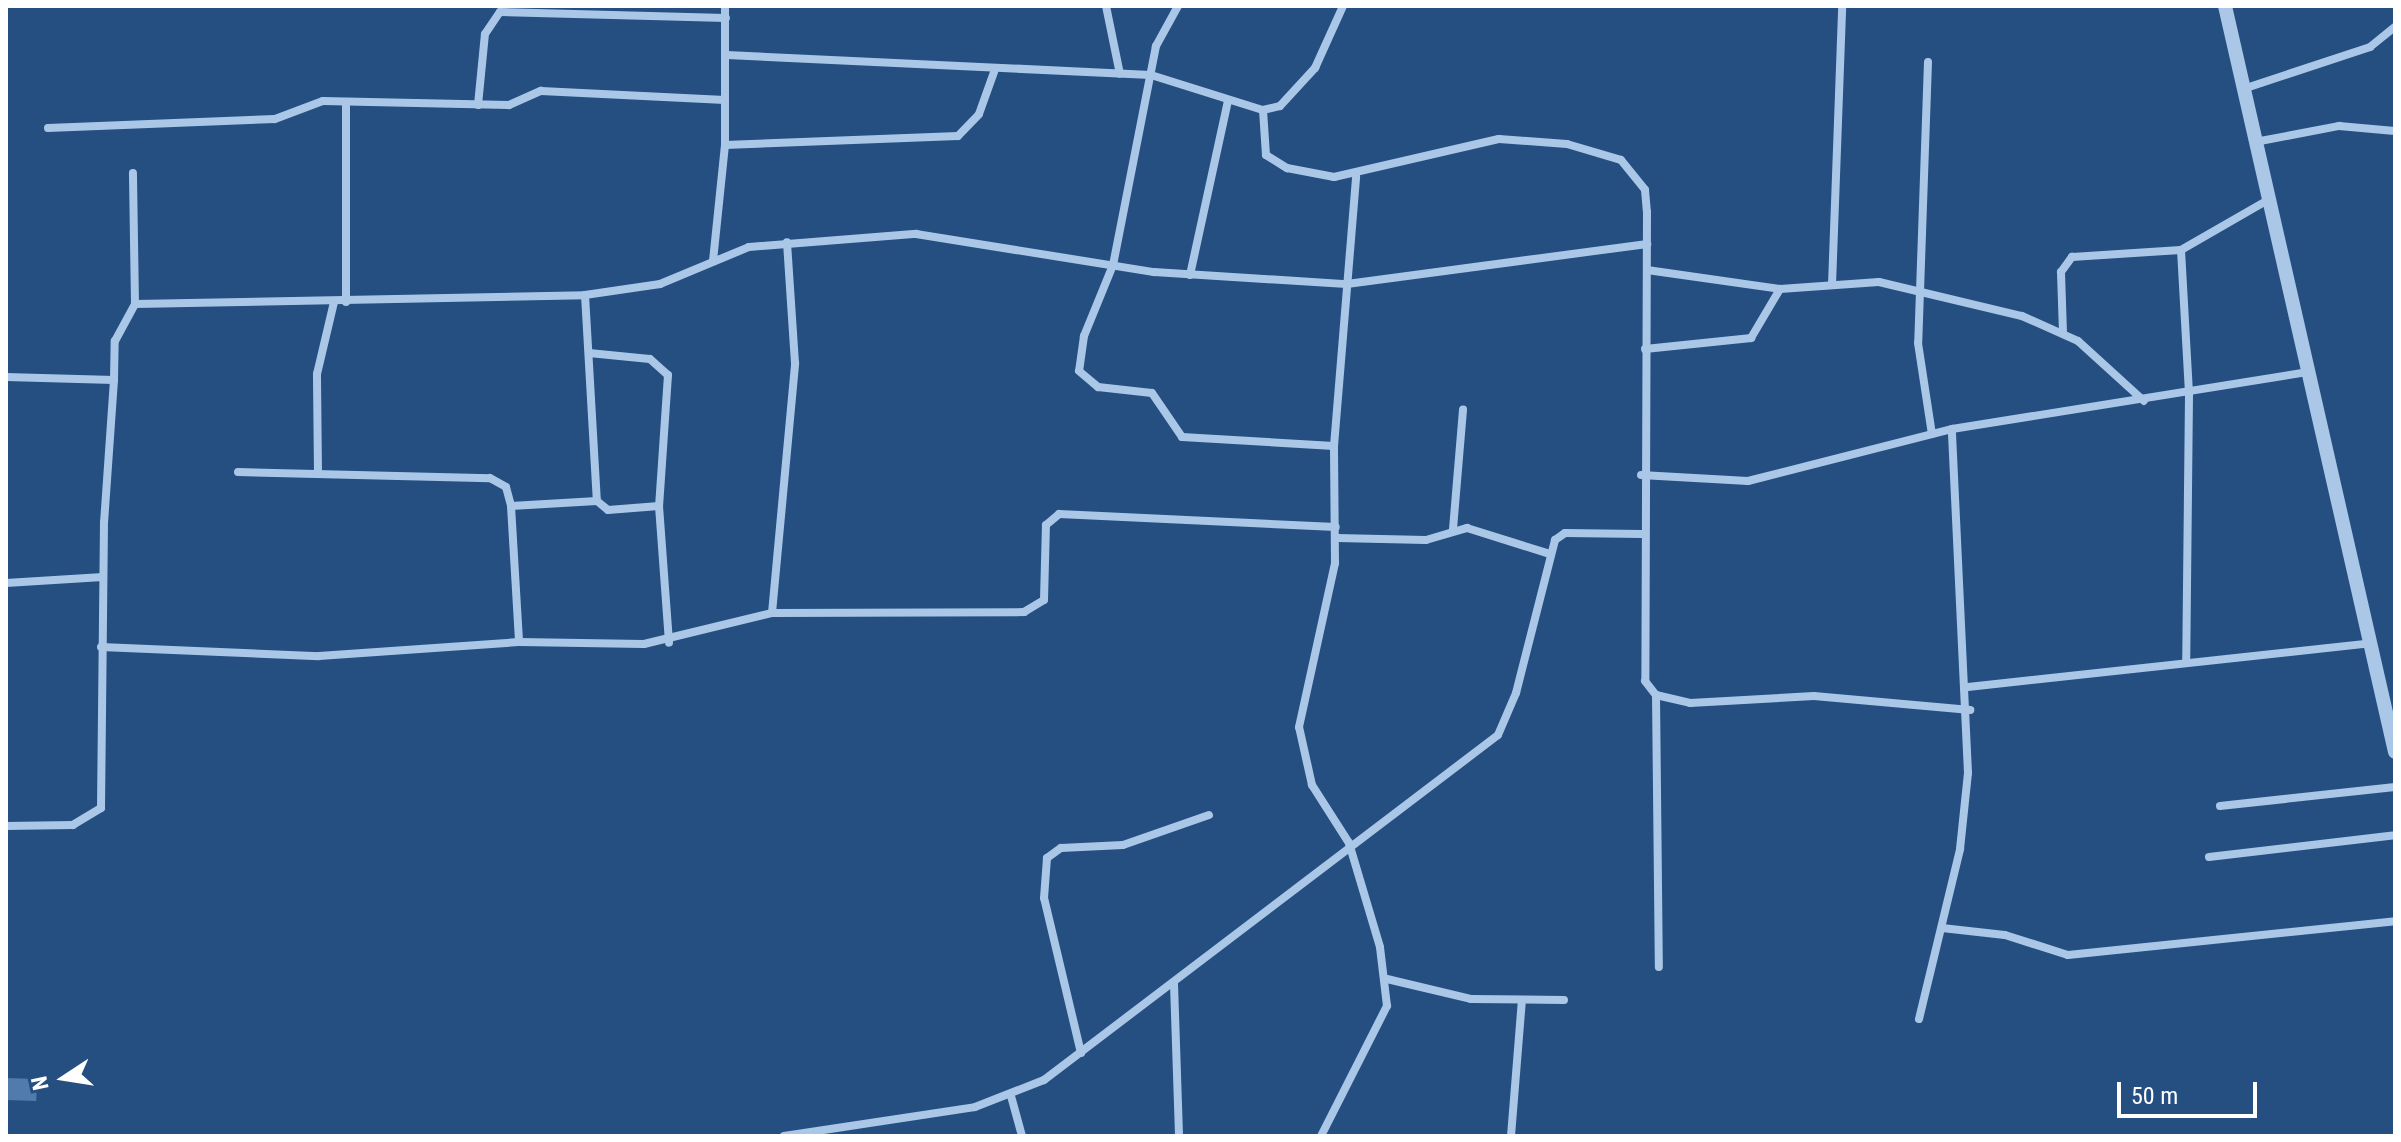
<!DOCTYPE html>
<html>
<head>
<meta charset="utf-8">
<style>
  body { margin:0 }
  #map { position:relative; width:2401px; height:1142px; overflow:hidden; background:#244f80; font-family:"Roboto Condensed",sans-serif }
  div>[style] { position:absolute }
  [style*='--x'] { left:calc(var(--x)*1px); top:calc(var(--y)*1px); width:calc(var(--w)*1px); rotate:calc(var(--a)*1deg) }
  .building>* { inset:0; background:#507bab; transform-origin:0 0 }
  .minor>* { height:8px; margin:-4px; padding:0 4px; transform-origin:4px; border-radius:4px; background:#aac7e7 }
  .tertiary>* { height:14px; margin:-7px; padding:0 7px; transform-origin:7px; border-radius:7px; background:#aac7e7 }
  span { translate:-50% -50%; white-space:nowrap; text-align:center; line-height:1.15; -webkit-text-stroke:8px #244f80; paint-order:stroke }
  .frame { position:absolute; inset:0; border:8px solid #fff; pointer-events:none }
  .north { position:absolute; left:24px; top:1038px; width:80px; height:80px; -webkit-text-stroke:6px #244f80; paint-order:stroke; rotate:258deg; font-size:22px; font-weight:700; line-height:32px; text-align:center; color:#fff }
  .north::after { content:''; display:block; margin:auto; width:28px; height:36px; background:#fff; clip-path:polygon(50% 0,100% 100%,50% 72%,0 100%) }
  .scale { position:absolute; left:2117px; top:1082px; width:140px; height:36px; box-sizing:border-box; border:4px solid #fff; border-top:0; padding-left:10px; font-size:24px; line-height:28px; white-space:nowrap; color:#fff; -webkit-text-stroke:6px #244f80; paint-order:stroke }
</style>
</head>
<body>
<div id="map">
  <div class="building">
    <i style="left:6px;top:1078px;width:31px;height:22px;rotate:2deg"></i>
  </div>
  <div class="minor">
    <i style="--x:1106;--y:6;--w:69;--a:78.4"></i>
    <i style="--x:1178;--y:6;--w:46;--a:118.8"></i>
    <i style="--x:1156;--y:46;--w:223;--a:101.1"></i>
    <i style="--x:1113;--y:265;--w:77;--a:112.2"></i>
    <i style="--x:1084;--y:336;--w:35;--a:98"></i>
    <i style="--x:1079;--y:371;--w:25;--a:40"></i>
    <i style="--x:1098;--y:387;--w:54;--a:6.3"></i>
    <i style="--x:1152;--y:393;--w:53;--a:55.7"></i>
    <i style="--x:1182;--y:437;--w:152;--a:3.4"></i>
    <i style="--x:727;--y:55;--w:424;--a:2.7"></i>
    <i style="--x:1151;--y:75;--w:117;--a:17.4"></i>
    <i style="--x:1263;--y:110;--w:17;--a:-13"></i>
    <i style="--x:1280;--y:106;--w:52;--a:-47.4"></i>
    <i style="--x:1315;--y:68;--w:68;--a:-65.7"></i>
    <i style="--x:1928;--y:62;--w:281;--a:92"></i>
    <i style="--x:1918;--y:343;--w:92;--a:81.3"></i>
    <i style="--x:2243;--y:89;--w:134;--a:-18.3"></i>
    <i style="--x:2370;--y:47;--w:32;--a:-39"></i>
    <i style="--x:346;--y:102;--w:200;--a:90"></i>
    <i style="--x:478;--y:105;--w:71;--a:-84.4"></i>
    <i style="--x:485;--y:34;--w:27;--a:-56"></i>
    <i style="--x:500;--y:12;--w:226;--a:1.5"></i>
    <i style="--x:1263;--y:110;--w:45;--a:86.2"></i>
    <i style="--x:1266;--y:155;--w:25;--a:32"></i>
    <i style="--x:1287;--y:168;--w:48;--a:10.8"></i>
    <i style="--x:1334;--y:177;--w:169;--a:-13"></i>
    <i style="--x:1499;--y:139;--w:68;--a:4.2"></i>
    <i style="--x:1567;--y:144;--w:56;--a:16.5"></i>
    <i style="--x:1621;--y:160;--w:38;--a:51"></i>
    <i style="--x:1645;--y:190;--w:22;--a:85"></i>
    <i style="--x:1647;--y:212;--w:469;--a:90.2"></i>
    <i style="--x:1645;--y:681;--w:18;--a:52"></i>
    <i style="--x:1656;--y:695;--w:35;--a:13"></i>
    <i style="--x:1690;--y:703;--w:124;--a:-3.2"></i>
    <i style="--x:1814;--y:696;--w:157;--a:5.1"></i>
    <i style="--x:48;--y:128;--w:227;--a:-2.3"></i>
    <i style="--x:275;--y:119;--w:51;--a:-20.6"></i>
    <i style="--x:323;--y:101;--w:186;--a:1.2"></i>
    <i style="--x:509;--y:105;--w:35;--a:-24"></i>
    <i style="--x:541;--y:91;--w:184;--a:2.8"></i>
    <i style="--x:2255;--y:142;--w:86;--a:-10.8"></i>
    <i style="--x:2339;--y:126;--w:56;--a:5.1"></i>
    <i style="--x:725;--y:145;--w:233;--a:-2.2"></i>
    <i style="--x:958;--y:136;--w:30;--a:-46"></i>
    <i style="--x:979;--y:114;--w:45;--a:-70.3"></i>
    <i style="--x:2181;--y:250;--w:145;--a:86.8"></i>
    <i style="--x:2189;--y:395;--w:268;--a:90.6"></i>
    <i style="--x:713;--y:261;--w:117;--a:-84.1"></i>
    <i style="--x:725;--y:145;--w:139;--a:-90"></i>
    <i style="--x:1647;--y:270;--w:134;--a:8.1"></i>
    <i style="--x:1780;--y:289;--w:99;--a:-4"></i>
    <i style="--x:1879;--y:282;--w:147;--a:13.4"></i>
    <i style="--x:2022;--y:316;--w:61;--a:24.1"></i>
    <i style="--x:2078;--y:341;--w:89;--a:42.3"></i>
    <i style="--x:1190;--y:275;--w:179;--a:-77.7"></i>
    <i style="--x:1832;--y:285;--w:279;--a:-87.9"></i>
    <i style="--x:585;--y:295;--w:206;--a:86.7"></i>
    <i style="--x:597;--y:501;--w:14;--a:39"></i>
    <i style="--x:608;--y:510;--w:51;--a:-4.5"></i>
    <i style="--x:659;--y:506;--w:137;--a:85.8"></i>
    <i style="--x:135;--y:304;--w:450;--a:-1.1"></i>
    <i style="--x:585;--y:295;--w:76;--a:-8.3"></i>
    <i style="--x:660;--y:284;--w:96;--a:-22.6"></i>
    <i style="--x:749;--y:247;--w:168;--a:-4.5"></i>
    <i style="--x:916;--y:234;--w:241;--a:9.1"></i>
    <i style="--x:1154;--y:272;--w:193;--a:3.6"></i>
    <i style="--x:1347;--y:284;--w:303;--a:-7.6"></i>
    <i style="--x:2063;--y:333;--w:61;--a:-91.9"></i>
    <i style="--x:2061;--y:272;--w:19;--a:-54"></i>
    <i style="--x:2072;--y:257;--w:109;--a:-3.7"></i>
    <i style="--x:2181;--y:250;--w:100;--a:-29.9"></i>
    <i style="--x:1645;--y:349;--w:107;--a:-5.9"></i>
    <i style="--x:1751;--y:338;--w:57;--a:-59.4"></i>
    <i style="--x:589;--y:353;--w:61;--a:5.6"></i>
    <i style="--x:650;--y:359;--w:24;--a:42"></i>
    <i style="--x:668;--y:375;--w:131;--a:93.9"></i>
    <i style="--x:6;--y:377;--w:108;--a:1.6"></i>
    <i style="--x:114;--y:380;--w:142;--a:94"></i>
    <i style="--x:104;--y:522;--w:286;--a:90.6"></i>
    <i style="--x:101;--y:808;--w:33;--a:149"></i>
    <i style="--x:73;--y:825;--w:67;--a:179.1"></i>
    <i style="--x:114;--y:380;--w:39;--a:-89"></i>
    <i style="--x:115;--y:341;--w:42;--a:-61.6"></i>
    <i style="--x:135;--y:304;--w:131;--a:-90.9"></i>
    <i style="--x:238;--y:472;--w:252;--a:1.4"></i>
    <i style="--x:490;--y:478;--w:18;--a:29"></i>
    <i style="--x:506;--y:487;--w:20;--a:75"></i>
    <i style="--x:511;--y:506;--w:136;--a:86.6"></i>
    <i style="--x:318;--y:474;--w:100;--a:-90.6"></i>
    <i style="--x:317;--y:374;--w:74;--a:-76.7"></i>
    <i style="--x:1641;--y:475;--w:107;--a:3.2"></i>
    <i style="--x:1748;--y:481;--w:211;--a:-14.3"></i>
    <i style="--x:1952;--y:429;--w:361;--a:-9.1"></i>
    <i style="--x:511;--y:506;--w:86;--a:-3.3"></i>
    <i style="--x:1453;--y:529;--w:120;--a:-85.2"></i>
    <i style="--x:1337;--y:538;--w:89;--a:1.3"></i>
    <i style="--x:1426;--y:540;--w:43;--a:-16.3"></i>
    <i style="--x:1467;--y:528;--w:84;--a:17.4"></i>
    <i style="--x:6;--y:583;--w:97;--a:-3.5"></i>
    <i style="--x:772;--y:613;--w:251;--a:-84.7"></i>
    <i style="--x:795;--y:363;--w:121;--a:-93.8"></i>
    <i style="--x:101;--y:647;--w:218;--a:2.4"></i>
    <i style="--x:319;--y:656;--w:200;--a:-4"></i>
    <i style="--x:519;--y:642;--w:125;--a:0.9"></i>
    <i style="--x:644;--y:644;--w:132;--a:-13.6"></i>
    <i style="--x:772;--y:613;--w:252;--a:-0.2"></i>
    <i style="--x:1024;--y:612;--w:23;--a:-31"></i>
    <i style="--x:1044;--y:600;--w:75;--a:-88.5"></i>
    <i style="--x:1046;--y:525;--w:17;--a:-40"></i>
    <i style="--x:1059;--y:514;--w:277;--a:2.7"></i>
    <i style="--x:1968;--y:687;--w:404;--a:-6.2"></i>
    <i style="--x:1656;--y:695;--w:272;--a:89.4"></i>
    <i style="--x:2220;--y:806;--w:176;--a:-6.2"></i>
    <i style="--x:2209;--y:857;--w:187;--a:-6.7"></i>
    <i style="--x:1942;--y:928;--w:63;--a:6.3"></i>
    <i style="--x:2005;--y:935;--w:66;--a:17.6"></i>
    <i style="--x:2068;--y:955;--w:329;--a:-5.9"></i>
    <i style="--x:1387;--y:979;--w:86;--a:13.4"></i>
    <i style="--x:1471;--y:999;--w:93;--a:0.6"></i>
    <i style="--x:1174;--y:984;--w:152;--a:88.1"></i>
    <i style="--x:1919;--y:1019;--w:175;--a:-76.4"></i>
    <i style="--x:1960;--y:849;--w:76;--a:-84"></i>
    <i style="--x:1968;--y:773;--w:344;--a:-92.7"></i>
    <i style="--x:1081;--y:1053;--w:159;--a:-103.4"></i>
    <i style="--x:1044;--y:898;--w:40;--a:-85.7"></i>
    <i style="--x:1047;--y:858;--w:17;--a:-36"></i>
    <i style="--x:1061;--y:848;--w:62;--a:-2.8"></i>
    <i style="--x:1123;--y:845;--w:91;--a:-19.2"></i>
    <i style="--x:1011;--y:1096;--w:41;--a:74.6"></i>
    <i style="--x:784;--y:1136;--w:193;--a:-8.6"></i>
    <i style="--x:975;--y:1107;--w:74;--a:-21.4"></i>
    <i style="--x:1044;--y:1080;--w:570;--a:-37.23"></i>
    <i style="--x:1498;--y:735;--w:46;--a:-66.8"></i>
    <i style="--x:1516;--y:693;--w:158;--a:-75.7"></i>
    <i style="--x:1555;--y:540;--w:12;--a:-35"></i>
    <i style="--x:1565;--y:533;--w:77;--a:0.7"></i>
    <i style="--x:1321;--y:1136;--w:146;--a:-63.1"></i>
    <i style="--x:1387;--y:1006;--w:59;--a:-96.8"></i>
    <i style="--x:1380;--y:947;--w:109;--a:-106.6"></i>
    <i style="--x:1349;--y:843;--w:69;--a:-122.5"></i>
    <i style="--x:1312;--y:785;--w:59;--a:-102.6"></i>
    <i style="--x:1299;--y:727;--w:168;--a:-77.6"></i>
    <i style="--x:1335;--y:563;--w:117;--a:-90.5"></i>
    <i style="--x:1334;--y:446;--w:270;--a:-85.3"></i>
    <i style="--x:1511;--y:1136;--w:136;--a:-85.4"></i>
  </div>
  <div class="tertiary">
    <i style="--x:2225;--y:6;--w:765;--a:77.16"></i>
  </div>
  <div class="frame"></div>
  <div class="north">N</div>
  <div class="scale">50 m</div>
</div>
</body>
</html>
